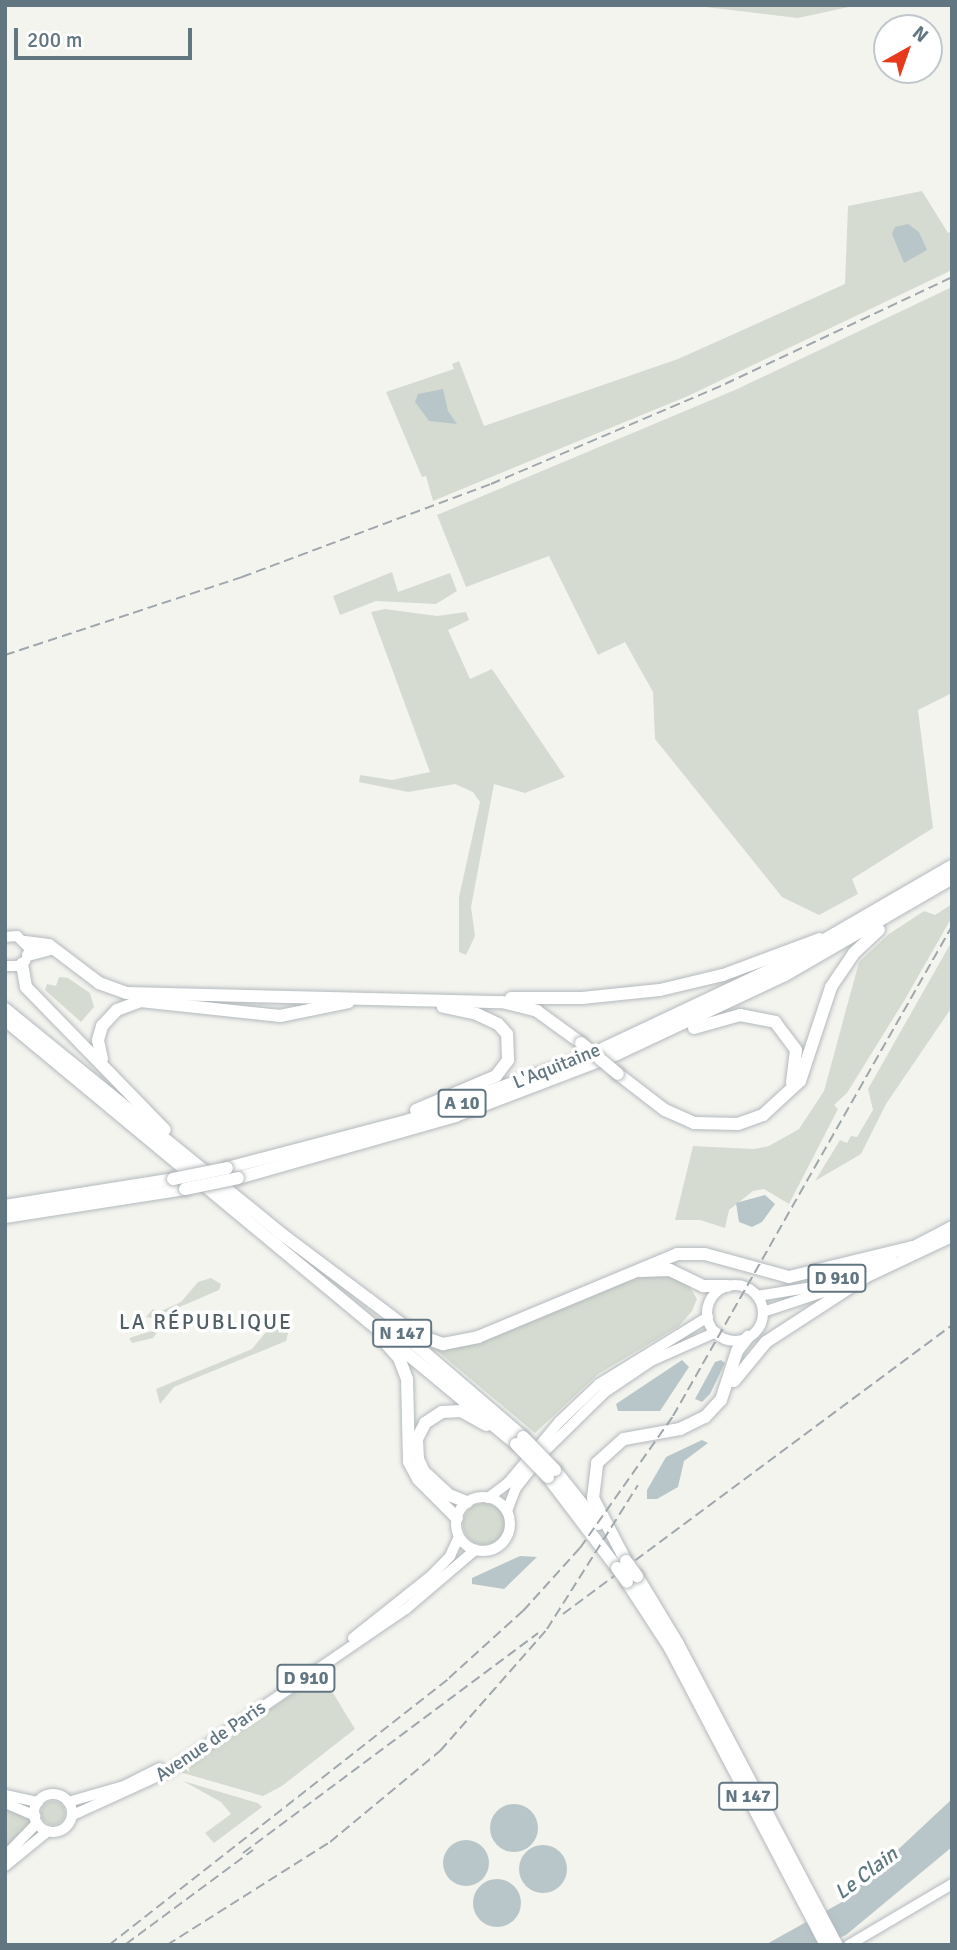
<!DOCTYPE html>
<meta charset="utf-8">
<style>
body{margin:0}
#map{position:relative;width:957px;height:1950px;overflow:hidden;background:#f4f4ef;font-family:Signika,sans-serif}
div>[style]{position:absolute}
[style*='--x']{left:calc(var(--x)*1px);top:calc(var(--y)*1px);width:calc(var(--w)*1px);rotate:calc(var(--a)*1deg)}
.green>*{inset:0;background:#d5dbd0}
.round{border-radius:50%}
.water>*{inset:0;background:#b8c6c9}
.roads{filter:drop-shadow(0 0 2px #b3b9bd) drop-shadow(0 0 2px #b3b9bd)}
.secondary>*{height:10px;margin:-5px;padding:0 5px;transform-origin:5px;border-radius:5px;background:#fff}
.primary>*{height:10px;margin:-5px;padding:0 5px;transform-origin:5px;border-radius:5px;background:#fff}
.primary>.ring{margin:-5px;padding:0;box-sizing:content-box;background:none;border:10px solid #fff;border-radius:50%}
.highway>*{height:12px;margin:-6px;padding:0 6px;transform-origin:6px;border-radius:6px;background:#fff}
.rail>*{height:2px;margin-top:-1px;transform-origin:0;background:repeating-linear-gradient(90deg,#9fa7ac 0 10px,transparent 0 15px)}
.bridges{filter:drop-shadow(0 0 2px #b2b6b9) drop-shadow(0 0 2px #b2b6b9)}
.highway-bridge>*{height:12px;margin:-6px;padding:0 6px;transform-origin:6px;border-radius:6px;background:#fff}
span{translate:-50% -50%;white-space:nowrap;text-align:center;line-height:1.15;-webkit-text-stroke:7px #fff;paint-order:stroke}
.shield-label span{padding:2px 5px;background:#fff;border:2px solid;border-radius:5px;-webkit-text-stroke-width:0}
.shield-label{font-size:18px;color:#627682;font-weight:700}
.street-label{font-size:19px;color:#627682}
.neighbourhood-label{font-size:21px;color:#505e66;letter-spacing:2px}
.water-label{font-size:21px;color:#5d797f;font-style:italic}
.frame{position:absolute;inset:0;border:7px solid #627682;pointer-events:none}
.north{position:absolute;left:873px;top:14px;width:70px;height:70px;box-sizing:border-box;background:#fff;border:2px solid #c0c8cd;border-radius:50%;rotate:40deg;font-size:19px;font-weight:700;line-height:28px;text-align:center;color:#627682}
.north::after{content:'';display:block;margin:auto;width:24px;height:32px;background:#e73a1c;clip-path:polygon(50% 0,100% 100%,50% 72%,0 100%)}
.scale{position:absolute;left:14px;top:28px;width:178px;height:32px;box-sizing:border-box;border:4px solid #627682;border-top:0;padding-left:9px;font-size:21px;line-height:24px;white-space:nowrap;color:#627682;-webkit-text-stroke:5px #fff;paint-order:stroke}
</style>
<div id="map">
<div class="green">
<i style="clip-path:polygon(689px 5px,858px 5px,798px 18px)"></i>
<i style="clip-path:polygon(922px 191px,948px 233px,952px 231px,952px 270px,688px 396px,433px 501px,426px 476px,422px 477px,386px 392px,454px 369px,452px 364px,459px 361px,484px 426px,678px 359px,845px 284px,848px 206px)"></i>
<i style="clip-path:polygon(952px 287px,952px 693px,918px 710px,933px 828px,852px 879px,858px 894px,819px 915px,782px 897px,655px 739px,653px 692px,625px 642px,598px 655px,549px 556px,466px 587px,437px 515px,735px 390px)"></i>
<i style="clip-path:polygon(392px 572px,398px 592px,450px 573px,457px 591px,436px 604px,376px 601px,340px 615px,333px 596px)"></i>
<i style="clip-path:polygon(385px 609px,437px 616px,466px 612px,469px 620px,448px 630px,470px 679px,492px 669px,565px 777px,525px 793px,494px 784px,471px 907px,475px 936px,466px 955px,459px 952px,459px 897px,480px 802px,473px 792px,455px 784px,408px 792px,359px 782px,360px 775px,392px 780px,430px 772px,371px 612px)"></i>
<i style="clip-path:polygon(952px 904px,952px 917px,904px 1001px,847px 1093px,834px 1105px,838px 1109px,789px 1204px,764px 1189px,753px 1191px,729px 1210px,725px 1228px,700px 1220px,675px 1220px,693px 1146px,754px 1149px,769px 1146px,799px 1129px,824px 1091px,859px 962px,889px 934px,924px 911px,935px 915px)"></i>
<i style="clip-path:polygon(952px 941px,952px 1007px,886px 1104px,861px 1154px,815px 1181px,840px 1140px,847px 1143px,851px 1136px,857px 1137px,873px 1110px,868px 1089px)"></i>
<i style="clip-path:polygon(59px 977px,68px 978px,90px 993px,94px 1007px,81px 1022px,45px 990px,47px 984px,56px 986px)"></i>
<i style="clip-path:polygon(654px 1275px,674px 1278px,689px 1286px,697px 1299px,692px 1311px,679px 1326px,598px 1374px,535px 1433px,435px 1349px,473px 1343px,631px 1279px)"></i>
<i style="clip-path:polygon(211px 1278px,221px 1284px,219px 1290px,175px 1309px,153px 1338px,132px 1343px,129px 1338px,152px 1331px,157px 1319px,146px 1317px,153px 1309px,159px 1312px,181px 1302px,198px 1282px)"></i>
<i style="clip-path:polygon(277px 1319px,290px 1326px,286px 1341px,174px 1387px,160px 1404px,156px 1389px,252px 1349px)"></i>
<i class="round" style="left:463px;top:1503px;width:42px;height:42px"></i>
<i style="clip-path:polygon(322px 1675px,355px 1729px,282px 1786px,263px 1796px,176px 1771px)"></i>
<i style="clip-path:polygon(183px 1781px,258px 1803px,262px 1807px,214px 1843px,205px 1833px,231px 1814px,221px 1802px)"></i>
<i class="round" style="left:41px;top:1801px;width:24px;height:24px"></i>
<i style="clip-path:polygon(5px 1807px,30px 1816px,32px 1825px,5px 1853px)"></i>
</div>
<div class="water">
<i style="clip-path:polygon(908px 224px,919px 232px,927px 250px,904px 263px,892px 234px,895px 227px)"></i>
<i style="clip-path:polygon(443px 389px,448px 411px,457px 424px,429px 421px,415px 402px,418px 394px)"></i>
<i style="clip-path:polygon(765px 1195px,775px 1204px,762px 1222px,752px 1227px,739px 1222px,736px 1203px)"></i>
<i style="clip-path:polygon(682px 1360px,689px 1367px,660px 1411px,618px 1411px,616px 1404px)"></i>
<i style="clip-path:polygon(721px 1360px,725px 1363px,710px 1394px,702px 1402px,695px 1399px,715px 1362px)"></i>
<i style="clip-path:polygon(702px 1440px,708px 1443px,684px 1461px,678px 1487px,657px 1499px,647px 1499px,647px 1490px,666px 1457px)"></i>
<i style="clip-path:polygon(520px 1556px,537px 1557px,504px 1589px,472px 1584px,472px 1578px)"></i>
<i style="clip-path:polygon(952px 1799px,952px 1847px,846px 1935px,823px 1945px,765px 1945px,842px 1902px)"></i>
<i class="round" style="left:490px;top:1804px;width:48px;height:48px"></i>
<i class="round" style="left:443px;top:1840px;width:46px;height:46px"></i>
<i class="round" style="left:519px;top:1845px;width:48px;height:48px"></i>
<i class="round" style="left:473px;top:1879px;width:48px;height:48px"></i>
</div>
<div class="roads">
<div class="secondary">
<i style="--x:5;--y:937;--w:12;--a:-5"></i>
<i style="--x:17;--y:936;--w:16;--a:45"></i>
<i style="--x:5;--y:966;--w:13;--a:0"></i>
<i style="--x:18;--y:966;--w:9;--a:-36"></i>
<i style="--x:5;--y:1856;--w:46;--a:-45.9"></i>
<i style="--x:5;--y:1866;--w:55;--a:-39.1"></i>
<i style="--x:849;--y:1945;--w:120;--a:-30.6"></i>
</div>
<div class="primary">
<i style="--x:906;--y:1250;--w:52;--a:-27.6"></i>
<i class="ring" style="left:707px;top:1285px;width:46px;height:46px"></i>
<i style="--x:757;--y:1296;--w:57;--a:-9.1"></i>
<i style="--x:813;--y:1287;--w:84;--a:-21"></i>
<i style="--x:763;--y:1312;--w:105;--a:-18.3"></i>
<i style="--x:863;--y:1279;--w:98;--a:-25.3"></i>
<i class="ring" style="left:456px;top:1497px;width:44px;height:44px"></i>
<i style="--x:488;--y:1498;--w:25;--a:-37"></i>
<i style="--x:508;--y:1483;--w:80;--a:-50.1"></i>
<i style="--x:559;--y:1422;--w:55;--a:-43.5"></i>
<i style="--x:599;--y:1384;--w:128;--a:-31.6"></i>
<i style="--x:507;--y:1511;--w:25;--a:-69"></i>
<i style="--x:516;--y:1488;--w:47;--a:-51.9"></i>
<i style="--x:545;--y:1451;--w:84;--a:-44.5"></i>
<i style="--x:605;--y:1392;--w:55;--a:-34"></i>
<i style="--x:651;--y:1361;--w:71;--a:-24"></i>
<i style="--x:353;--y:1638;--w:100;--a:-38.5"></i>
<i style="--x:431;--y:1576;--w:28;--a:-46"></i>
<i style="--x:450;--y:1556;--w:21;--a:-65"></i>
<i class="ring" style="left:34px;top:1794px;width:28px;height:28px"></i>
<i style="--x:5;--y:1795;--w:34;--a:12"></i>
<i style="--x:68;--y:1802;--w:58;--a:-15.9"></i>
<i style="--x:124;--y:1786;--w:40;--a:-26.6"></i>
<i style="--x:5;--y:1803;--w:33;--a:23"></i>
<i style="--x:73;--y:1815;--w:106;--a:-24.6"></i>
<i style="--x:169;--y:1771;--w:287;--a:-34.4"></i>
<i style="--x:406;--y:1609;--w:91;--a:-40.5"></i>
</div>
<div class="highway">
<i style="--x:25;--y:942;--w:24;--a:7"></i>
<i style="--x:49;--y:945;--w:63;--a:37.2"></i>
<i style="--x:99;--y:983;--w:29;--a:20"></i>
<i style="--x:126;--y:993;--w:376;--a:1.4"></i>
<i style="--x:502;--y:1002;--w:36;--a:14"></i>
<i style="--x:537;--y:1011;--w:54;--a:36"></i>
<i style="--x:28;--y:955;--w:23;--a:-15"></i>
<i style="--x:22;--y:964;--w:23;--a:80"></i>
<i style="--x:26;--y:987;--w:199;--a:45.8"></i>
<i style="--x:511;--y:998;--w:71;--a:0"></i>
<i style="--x:582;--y:998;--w:78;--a:-5.9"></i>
<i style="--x:660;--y:990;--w:65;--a:-13.4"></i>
<i style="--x:723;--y:975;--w:103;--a:-20.4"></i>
<i style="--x:5;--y:1009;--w:360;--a:39.1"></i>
<i style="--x:5;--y:1020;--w:664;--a:39.68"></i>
<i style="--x:694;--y:1028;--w:48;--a:-15.8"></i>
<i style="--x:740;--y:1015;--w:36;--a:11"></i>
<i style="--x:775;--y:1022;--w:35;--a:53"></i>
<i style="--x:796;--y:1050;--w:33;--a:97"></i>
<i style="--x:102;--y:1059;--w:19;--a:-102"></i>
<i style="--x:98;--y:1040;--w:15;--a:-74"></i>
<i style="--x:102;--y:1026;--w:22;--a:-47"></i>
<i style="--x:117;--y:1010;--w:25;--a:-21"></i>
<i style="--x:140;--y:1001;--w:141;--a:6.1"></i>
<i style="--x:280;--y:1016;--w:70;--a:-11.5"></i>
<i style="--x:618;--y:1074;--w:59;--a:37.5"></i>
<i style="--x:665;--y:1110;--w:32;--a:24"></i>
<i style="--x:694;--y:1123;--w:44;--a:1.3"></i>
<i style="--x:738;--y:1124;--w:27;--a:-20"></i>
<i style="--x:763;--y:1115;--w:50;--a:-42.6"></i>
<i style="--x:800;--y:1081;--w:99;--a:-71.7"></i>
<i style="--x:831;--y:987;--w:41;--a:-55.9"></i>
<i style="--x:854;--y:953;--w:34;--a:-43"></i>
<i style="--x:416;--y:1110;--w:87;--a:-23"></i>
<i style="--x:496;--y:1076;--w:20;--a:-53"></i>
<i style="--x:508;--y:1060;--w:26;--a:-92"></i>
<i style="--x:507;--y:1034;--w:13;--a:-132"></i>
<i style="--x:498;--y:1024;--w:23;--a:-155"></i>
<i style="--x:477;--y:1014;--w:35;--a:-168"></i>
<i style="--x:227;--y:1168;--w:189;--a:-14.7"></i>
<i style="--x:410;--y:1120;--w:184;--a:-19.7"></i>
<i style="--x:583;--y:1058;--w:219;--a:-25.2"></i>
<i style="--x:781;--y:965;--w:198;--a:-30.1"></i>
<i style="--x:238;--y:1178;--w:226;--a:-15.9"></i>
<i style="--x:455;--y:1116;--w:173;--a:-20.9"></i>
<i style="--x:617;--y:1054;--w:186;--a:-25.2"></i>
<i style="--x:785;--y:975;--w:193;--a:-30.1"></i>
<i style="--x:5;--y:1206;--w:170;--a:-9.1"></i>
<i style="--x:5;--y:1217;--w:182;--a:-8.8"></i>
<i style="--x:279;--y:1232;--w:170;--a:36.9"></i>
<i style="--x:415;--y:1334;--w:30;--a:20"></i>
<i style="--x:443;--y:1344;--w:36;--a:-11"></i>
<i style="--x:478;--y:1337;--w:216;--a:-22.6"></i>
<i style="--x:677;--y:1254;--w:28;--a:0"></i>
<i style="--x:705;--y:1254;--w:87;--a:15.3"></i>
<i style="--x:789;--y:1277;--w:128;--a:-13.6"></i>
<i style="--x:641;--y:1271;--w:29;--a:-2"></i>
<i style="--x:670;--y:1270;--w:37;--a:26"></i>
<i style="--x:703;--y:1286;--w:24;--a:0"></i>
<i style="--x:403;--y:1334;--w:158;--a:40.6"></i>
<i style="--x:381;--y:1338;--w:27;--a:48"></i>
<i style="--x:399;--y:1358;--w:22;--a:69"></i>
<i style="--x:407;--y:1379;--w:83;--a:88.6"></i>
<i style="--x:409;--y:1462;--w:19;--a:62"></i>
<i style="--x:418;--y:1479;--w:55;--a:45"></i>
<i style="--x:734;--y:1381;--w:50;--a:-50.6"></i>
<i style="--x:766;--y:1342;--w:116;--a:-33"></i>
<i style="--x:555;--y:1470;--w:69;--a:51.5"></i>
<i style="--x:548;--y:1477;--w:114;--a:52.8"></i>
<i style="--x:467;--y:1502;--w:19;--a:-159"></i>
<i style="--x:449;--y:1495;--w:34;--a:-137"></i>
<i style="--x:424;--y:1472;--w:14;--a:-115"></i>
<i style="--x:418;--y:1459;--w:20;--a:-93"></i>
<i style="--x:417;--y:1439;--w:18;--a:-63"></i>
<i style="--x:425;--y:1423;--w:20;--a:-33"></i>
<i style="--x:442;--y:1412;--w:19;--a:-3"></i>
<i style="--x:461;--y:1411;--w:29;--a:29"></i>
<i style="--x:625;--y:1559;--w:69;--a:-117.7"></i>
<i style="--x:593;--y:1498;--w:35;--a:-83"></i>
<i style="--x:597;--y:1463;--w:36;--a:-42"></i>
<i style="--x:624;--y:1439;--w:57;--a:-10.1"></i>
<i style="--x:680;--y:1429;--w:28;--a:-26"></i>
<i style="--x:705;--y:1417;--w:23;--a:-47"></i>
<i style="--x:721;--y:1400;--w:52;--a:-71.9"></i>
<i style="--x:737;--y:1351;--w:18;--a:-52"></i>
<i style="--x:637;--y:1576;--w:79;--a:58.9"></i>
<i style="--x:678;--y:1644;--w:340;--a:62.2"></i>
<i style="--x:627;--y:1582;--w:79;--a:56.9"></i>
<i style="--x:670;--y:1648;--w:335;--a:62.3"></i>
</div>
</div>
<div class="rail">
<i style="--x:5;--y:655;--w:250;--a:-18.2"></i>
<i style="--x:242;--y:577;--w:266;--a:-20.5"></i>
<i style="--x:491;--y:484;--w:254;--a:-23.1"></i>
<i style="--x:725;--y:384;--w:251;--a:-25.2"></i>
<i style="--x:563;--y:1614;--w:485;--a:-36.6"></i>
<i style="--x:243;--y:1853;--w:368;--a:-36.7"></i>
<i style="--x:126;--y:1944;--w:158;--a:-36.5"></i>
<i style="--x:109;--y:1945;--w:432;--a:-38.1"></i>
<i style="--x:449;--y:1678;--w:100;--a:-42.2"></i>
<i style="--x:523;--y:1611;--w:85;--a:-47.9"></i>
<i style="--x:580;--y:1548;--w:161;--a:-54.8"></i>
<i style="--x:673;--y:1416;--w:564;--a:-60.34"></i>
<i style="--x:167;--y:1945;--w:193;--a:-32.3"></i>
<i style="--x:330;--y:1842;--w:143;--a:-39.6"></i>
<i style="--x:440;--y:1751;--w:162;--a:-48.7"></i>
<i style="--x:547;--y:1629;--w:170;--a:-57.7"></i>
</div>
<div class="bridges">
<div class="highway-bridge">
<i style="--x:581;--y:1043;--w:48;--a:40"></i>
<i style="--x:173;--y:1179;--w:55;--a:-11.5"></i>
<i style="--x:185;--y:1189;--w:54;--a:-11.7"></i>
<i style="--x:523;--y:1437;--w:46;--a:45.9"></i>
<i style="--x:516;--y:1444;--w:46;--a:45.9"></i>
<i style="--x:626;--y:1561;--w:19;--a:54"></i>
<i style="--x:617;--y:1568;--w:17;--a:54"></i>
</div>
</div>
<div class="shield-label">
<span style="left:462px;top:1103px">A 10</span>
<span style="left:837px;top:1278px">D 910</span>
<span style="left:402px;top:1333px">N 147</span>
<span style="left:306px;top:1678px">D 910</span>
<span style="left:748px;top:1796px">N 147</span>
</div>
<div class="street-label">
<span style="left:557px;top:1067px;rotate:-22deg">L'Aquitaine</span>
<span style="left:211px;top:1742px;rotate:-34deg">Avenue de Paris</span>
</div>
<div class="neighbourhood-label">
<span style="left:206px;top:1322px">LA RÉPUBLIQUE</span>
</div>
<div class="water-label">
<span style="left:866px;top:1873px;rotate:-37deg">Le Clain</span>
</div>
<div class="frame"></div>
<div class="north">N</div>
<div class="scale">200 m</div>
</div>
